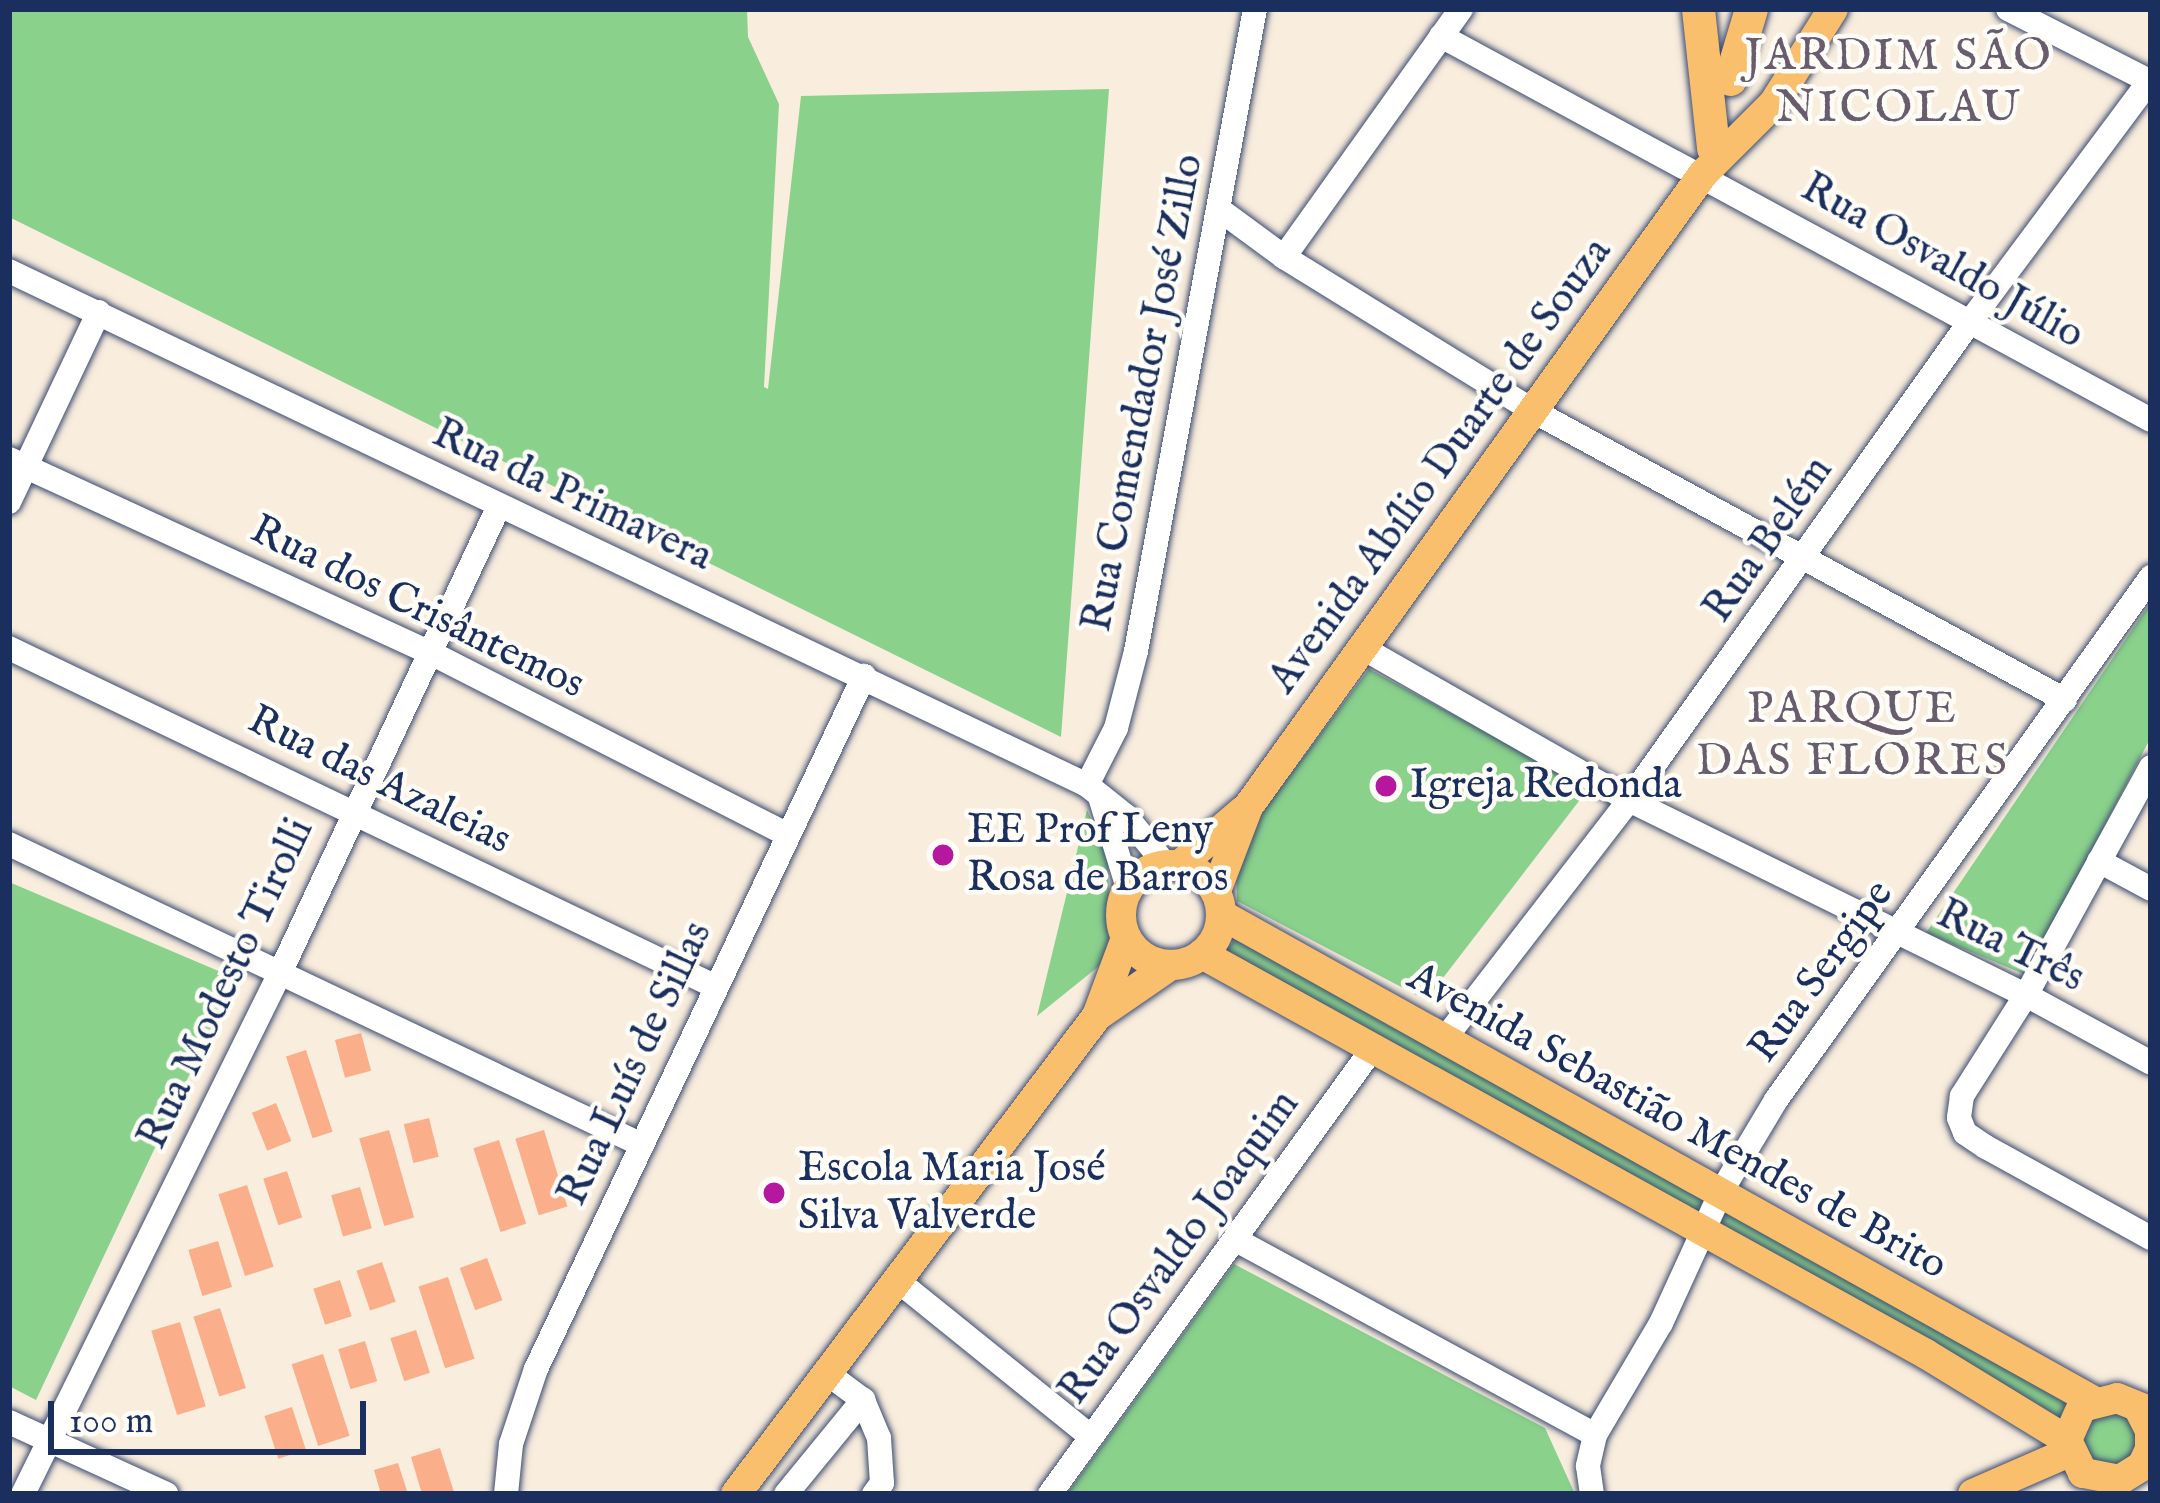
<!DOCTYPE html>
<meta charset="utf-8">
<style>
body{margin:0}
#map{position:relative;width:2160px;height:1503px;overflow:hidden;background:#f9eddd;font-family:"IM FELL English",serif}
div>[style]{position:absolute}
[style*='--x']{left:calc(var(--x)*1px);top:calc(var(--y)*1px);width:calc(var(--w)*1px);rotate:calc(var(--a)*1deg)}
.green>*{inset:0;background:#8ad18c}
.round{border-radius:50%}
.building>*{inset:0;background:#faaf8a;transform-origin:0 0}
.roads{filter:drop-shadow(0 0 3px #3c4c71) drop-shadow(0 0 3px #3c4c71)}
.minor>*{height:24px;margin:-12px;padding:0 12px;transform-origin:12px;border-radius:12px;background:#fff}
.major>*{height:30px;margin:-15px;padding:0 15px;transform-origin:15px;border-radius:15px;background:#f9bf6d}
.major>.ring{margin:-15px;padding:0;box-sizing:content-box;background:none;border:30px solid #f9bf6d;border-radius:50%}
.highway>*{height:33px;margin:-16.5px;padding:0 16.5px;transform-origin:16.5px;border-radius:16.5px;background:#f9bf6d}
.dots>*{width:33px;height:33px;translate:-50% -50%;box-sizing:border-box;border:6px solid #fdfcf7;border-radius:50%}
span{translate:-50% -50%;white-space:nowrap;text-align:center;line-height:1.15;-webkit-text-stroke:9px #fdfcf7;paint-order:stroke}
.street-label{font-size:42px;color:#1b2f5e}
.poi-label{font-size:42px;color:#1b2f5e}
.left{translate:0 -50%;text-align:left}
.neighbourhood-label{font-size:45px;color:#695c6d;letter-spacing:3px}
.frame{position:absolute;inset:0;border:12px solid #1b2f5e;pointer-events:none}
.scale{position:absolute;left:48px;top:1401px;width:318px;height:54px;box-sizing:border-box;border:6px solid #1b2f5e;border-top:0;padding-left:15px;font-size:36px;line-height:42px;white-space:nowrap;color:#1b2f5e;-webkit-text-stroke:9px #fdfcf7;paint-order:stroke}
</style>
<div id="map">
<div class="green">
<i style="clip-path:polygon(9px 9px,747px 9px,748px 37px,779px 104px,764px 387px,768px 389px,801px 96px,1109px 89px,1061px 737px,9px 217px)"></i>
<i style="clip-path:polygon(2151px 602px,2151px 737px,2026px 975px,1926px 933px)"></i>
<i style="clip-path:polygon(1369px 669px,1589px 788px,1426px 1000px,1237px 901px,1236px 865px,1260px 815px)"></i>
<i style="clip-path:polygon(1087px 810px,1108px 856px,1110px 940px,1104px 962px,1037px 1016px)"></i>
<i style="clip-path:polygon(9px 882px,235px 978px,36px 1400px,9px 1386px)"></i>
<i style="clip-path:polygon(1239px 936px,2071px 1397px,2059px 1418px,1218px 957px)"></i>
<i style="clip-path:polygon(1234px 1264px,1545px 1428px,1575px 1494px,1067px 1494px)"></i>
<i class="round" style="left:2084px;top:1413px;width:54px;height:54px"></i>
</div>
<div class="building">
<i style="left:361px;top:1033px;width:39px;height:27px;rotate:75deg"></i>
<i style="left:306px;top:1050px;width:86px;height:21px;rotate:72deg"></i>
<i style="left:276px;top:1103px;width:41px;height:26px;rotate:68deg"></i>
<i style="left:429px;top:1118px;width:40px;height:26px;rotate:76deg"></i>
<i style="left:389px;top:1130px;width:91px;height:31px;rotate:74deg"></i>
<i style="left:544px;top:1130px;width:80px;height:30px;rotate:73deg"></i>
<i style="left:499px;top:1140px;width:88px;height:27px;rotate:72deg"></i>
<i style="left:287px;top:1171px;width:49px;height:25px;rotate:72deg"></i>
<i style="left:247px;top:1185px;width:86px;height:30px;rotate:72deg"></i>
<i style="left:360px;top:1187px;width:43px;height:30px;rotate:74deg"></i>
<i style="left:218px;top:1241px;width:48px;height:31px;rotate:73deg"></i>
<i style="left:487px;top:1258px;width:45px;height:29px;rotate:70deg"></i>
<i style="left:382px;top:1262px;width:42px;height:27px;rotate:71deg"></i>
<i style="left:448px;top:1277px;width:86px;height:31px;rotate:72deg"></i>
<i style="left:340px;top:1280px;width:38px;height:28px;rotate:72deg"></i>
<i style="left:220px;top:1308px;width:84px;height:28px;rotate:72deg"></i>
<i style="left:180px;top:1322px;width:88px;height:30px;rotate:73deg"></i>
<i style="left:416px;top:1330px;width:45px;height:27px;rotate:72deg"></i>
<i style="left:365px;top:1341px;width:42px;height:28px;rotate:73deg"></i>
<i style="left:323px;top:1354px;width:86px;height:33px;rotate:72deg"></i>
<i style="left:292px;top:1407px;width:45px;height:29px;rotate:72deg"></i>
<i style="clip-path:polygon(440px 1448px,454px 1492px,422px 1494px,411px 1457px)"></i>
<i style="clip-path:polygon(398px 1463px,408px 1494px,381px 1494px,374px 1470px)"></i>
</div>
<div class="roads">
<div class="minor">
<i style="--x:2008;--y:9;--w:161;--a:27"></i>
<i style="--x:1441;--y:36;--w:807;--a:28.41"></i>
<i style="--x:1220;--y:210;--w:79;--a:36.3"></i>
<i style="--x:1284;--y:257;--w:295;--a:31.7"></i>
<i style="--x:1535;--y:412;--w:603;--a:28.52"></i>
<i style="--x:1284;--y:257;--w:305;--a:-54.5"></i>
<i style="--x:9;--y:271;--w:1194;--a:25.49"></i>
<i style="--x:1087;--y:785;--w:50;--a:38.5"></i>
<i style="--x:1126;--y:816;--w:63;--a:50.8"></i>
<i style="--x:9;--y:459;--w:462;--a:24.7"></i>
<i style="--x:429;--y:652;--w:403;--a:27"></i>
<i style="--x:9;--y:502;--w:210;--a:-64.7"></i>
<i style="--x:1361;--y:647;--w:309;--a:29.7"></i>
<i style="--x:1629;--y:800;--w:442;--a:26.2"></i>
<i style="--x:2026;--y:995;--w:142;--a:28.5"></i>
<i style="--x:9;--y:648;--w:782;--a:25.61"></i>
<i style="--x:2151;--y:767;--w:260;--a:118.7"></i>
<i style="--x:2026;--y:995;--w:120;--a:122.4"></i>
<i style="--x:1962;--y:1096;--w:22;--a:98"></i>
<i style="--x:1959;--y:1118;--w:16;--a:68"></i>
<i style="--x:1965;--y:1133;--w:25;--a:34"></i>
<i style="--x:1986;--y:1147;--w:188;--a:28.9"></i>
<i style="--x:1087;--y:785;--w:64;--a:-63"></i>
<i style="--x:1116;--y:728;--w:80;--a:-75.4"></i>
<i style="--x:1136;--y:651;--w:653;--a:-79.5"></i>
<i style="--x:1100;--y:797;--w:95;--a:72.9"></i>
<i style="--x:9;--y:844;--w:701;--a:25.43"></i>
<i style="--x:2099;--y:861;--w:59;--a:28.3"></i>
<i style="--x:1443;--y:1041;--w:304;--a:-52.3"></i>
<i style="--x:1629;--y:800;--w:586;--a:-54.52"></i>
<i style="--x:1969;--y:323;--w:304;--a:-53.3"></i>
<i style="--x:1238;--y:1241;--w:406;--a:28.5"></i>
<i style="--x:1595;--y:1435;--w:32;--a:103"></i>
<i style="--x:1588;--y:1466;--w:28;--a:82"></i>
<i style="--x:898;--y:1281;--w:247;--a:38.9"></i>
<i style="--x:828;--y:1374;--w:44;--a:36.6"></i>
<i style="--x:863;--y:1400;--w:41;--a:67.2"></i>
<i style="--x:879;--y:1438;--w:45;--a:86.2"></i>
<i style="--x:882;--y:1483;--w:14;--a:126"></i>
<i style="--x:9;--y:1422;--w:173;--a:24.6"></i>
<i style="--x:1595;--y:1435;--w:130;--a:-59.5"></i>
<i style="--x:1661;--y:1323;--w:144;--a:-65.4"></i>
<i style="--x:1721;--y:1192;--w:107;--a:-59.1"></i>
<i style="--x:1776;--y:1100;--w:644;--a:-54.36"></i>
<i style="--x:23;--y:1494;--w:581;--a:-63.74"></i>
<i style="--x:280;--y:973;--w:516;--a:-64.88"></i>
<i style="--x:506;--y:1494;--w:50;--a:-84.3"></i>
<i style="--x:511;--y:1444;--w:79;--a:-71.6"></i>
<i style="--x:536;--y:1369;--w:767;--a:-64.67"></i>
<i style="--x:786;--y:1494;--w:122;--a:-50.7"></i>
<i style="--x:1050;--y:1494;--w:551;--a:-54.09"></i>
</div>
<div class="major">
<i class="ring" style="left:1121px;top:865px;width:70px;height:70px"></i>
<i style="--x:1180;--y:865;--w:83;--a:-40.6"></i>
<i style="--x:1216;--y:891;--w:90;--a:-69.1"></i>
<i style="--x:1248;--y:807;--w:780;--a:-54.29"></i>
<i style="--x:1703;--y:174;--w:100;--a:-45"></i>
<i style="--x:1774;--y:103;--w:111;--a:-57.9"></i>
<i style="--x:1222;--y:915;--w:996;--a:29.14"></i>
<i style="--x:1202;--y:954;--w:827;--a:28.92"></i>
<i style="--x:1926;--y:1354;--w:165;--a:31.4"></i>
<i style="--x:1097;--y:1016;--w:83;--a:-69.6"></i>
<i style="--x:2139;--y:1409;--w:25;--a:63"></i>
<i style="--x:2150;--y:1431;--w:18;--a:90"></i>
<i style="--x:2150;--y:1449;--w:19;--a:115"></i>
<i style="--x:2142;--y:1466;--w:26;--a:148"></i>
<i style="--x:2120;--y:1480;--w:38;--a:-169"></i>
<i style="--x:2083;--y:1473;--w:37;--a:-116"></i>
<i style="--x:2067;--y:1440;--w:36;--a:-66"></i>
<i style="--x:2082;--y:1407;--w:36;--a:-14"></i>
<i style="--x:2117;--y:1398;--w:37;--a:22"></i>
<i style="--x:736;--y:1494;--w:599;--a:-52.94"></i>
<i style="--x:1097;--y:1016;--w:90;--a:-34.6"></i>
<i style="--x:1973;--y:1494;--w:105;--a:-23.6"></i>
</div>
<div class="highway">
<i style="--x:1698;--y:9;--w:140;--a:83.8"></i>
<i style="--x:1730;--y:79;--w:73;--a:-73.3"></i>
</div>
</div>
<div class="dots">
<i style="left:1386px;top:786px;background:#b5179e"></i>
<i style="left:943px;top:855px;background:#b5179e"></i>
<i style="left:774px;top:1193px;background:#b5179e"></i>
</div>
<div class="street-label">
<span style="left:1942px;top:262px;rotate:29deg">Rua Osvaldo Júlio</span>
<span style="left:1144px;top:393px;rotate:-79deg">Rua Comendador José Zillo</span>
<span style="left:1441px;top:466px;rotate:-54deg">Avenida Abílio Duarte de Souza</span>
<span style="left:572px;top:496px;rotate:25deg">Rua da Primavera</span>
<span style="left:1769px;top:540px;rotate:-55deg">Rua Belém</span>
<span style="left:417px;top:608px;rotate:26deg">Rua dos Crisântemos</span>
<span style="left:379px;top:781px;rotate:26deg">Rua das Azaleias</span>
<span style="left:2010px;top:947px;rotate:26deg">Rua Três</span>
<span style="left:1822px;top:972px;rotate:-54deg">Rua Sergipe</span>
<span style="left:227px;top:984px;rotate:-65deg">Rua Modesto Tirolli</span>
<span style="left:636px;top:1064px;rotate:-65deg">Rua Luís de Sillas</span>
<span style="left:1677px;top:1122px;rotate:29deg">Avenida Sebastião Mendes de Brito</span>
<span style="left:1180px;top:1248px;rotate:-54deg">Rua Osvaldo Joaquim</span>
</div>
<div class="poi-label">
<span class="left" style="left:1410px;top:786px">Igreja Redonda</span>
<span class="left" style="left:967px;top:855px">EE Prof Leny<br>Rosa de Barros</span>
<span class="left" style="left:798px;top:1193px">Escola Maria José<br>Silva Valverde</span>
</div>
<div class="neighbourhood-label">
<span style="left:1899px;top:83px">JARDIM SÃO<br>NICOLAU</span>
<span style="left:1853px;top:736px">PARQUE<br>DAS FLORES</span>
</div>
<div class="frame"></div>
<div class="scale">100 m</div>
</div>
